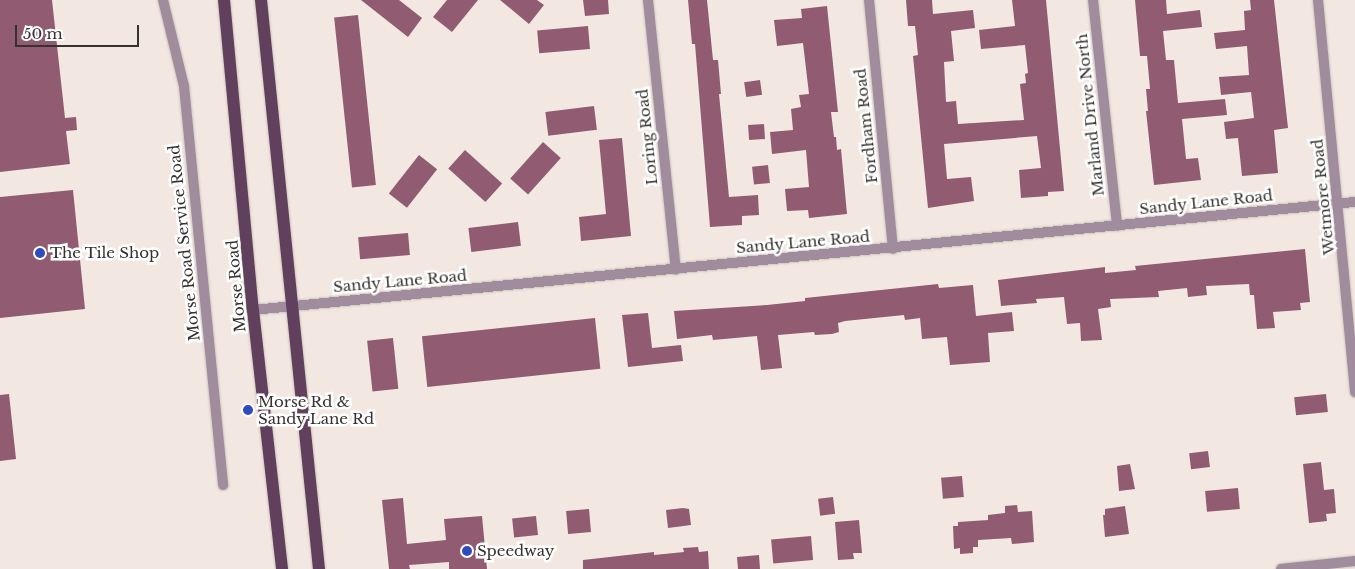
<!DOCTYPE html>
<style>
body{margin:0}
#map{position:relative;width:1355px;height:569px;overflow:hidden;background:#f2e8e1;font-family:"Libre Baskerville",serif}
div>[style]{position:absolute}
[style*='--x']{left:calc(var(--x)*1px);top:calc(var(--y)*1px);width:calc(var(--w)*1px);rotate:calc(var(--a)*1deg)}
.building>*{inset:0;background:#915b72;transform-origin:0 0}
.roads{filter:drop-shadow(0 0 1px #ccc4bd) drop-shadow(0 0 1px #ccc4bd)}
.street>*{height:10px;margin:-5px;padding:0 5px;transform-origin:5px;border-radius:5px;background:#a08c9d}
.primary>*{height:12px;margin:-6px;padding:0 6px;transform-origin:6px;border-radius:6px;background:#61405e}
.dots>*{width:14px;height:14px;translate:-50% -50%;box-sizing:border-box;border:2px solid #fff;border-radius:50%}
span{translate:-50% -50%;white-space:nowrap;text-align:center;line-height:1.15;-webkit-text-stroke:5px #fff;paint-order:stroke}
.street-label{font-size:15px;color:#35322f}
.poi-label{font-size:15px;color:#35322f}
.left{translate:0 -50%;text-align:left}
.scale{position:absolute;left:15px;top:25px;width:124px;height:22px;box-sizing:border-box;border:2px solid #35322f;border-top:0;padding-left:6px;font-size:15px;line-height:18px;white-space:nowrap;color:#35322f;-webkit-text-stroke:4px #fff;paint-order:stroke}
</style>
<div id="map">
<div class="building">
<i style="clip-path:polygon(0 0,52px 0,65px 118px,76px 117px,77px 130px,66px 131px,70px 164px,0 172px)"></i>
<i style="clip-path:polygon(361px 0,399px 0,422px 18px,408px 37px)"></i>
<i style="clip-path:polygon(447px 0,478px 0,452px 32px,433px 17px)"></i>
<i style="clip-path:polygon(500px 0,537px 0,544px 5px,529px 24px)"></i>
<i style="clip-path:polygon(583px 0,608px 0,609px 14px,585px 16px)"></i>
<i style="clip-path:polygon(688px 0,707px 0,713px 60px,718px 60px,721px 94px,719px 94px,729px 197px,758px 195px,759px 215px,742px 216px,742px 225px,710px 227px,695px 44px,692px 44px)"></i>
<i style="clip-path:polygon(906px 0,932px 0,933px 14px,973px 10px,975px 28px,951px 31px,954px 61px,944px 62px,946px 102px,956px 101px,958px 124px,1024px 120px,1020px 84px,1026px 83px,1025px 74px,1028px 73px,1025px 45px,981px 49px,979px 30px,1015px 26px,1012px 0,1046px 0,1064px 191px,1048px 192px,1048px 196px,1021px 198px,1019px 170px,1041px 168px,1037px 136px,944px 144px,947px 179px,971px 177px,974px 201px,928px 208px,913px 56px,918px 55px,915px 26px,908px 26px)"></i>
<i style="clip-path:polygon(1135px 0,1166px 0,1167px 14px,1200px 10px,1202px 27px,1163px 31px,1166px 60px,1174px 60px,1178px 103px,1225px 99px,1227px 115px,1182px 119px,1186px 159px,1198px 158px,1201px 180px,1154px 185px,1146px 111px,1148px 111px,1146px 89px,1150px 89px,1147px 56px,1140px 56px)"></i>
<i style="clip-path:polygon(1250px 0,1274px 0,1288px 128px,1274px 130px,1278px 173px,1242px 176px,1238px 138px,1226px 139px,1224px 122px,1254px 118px,1251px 92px,1221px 95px,1219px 77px,1249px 75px,1247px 46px,1216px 49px,1214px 33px,1245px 30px,1244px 11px,1251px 10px)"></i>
<i style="clip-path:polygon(827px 6px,838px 112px,831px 112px,834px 137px,836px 137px,837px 150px,841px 149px,847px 214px,809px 218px,808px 210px,787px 211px,785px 189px,809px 187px,806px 150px,772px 154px,770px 132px,793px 130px,791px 109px,801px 107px,799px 95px,809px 94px,803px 43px,777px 46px,774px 20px,802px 18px,801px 9px)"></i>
<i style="left:358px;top:15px;width:171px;height:24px;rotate:84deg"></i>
<i style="left:588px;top:26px;width:23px;height:51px;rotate:85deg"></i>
<i style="left:760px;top:80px;width:15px;height:16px;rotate:82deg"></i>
<i style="left:594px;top:106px;width:24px;height:49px;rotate:83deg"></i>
<i style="left:764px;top:124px;width:15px;height:16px;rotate:86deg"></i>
<i style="clip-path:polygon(622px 138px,631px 236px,581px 241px,579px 217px,606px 214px,599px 140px)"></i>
<i style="left:543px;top:142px;width:24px;height:49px;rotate:42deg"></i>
<i style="left:465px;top:150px;width:50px;height:25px;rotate:42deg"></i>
<i style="left:419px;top:155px;width:23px;height:49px;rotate:38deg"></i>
<i style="left:768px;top:165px;width:18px;height:16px;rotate:84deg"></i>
<i style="clip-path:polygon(73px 190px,85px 309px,0 318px,0 197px)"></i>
<i style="left:518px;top:222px;width:24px;height:50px;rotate:83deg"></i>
<i style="left:408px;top:233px;width:22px;height:50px;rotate:85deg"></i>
<i style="clip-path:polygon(1305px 249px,1310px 302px,1300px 303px,1301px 310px,1273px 312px,1275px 328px,1257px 329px,1254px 295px,1250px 295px,1249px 284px,1206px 286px,1207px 295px,1188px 297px,1187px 288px,1158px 291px,1159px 297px,1110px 299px,1111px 307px,1098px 309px,1102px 340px,1081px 341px,1080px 323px,1067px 324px,1064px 297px,1036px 299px,1037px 303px,1001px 306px,998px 280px,1105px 267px,1105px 273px,1136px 270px,1135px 266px)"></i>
<i style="clip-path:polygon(938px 284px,939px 288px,973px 285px,976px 316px,1012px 312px,1014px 331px,988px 333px,990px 362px,950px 365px,947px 337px,922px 339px,920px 318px,905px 320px,904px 315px,845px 321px,838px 323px,839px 332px,832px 334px,815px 335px,814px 332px,778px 335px,782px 368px,761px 370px,757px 336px,713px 340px,712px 335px,677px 339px,674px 311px,767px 305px,805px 301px,805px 298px)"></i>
<i style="clip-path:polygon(648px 313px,652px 348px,681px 345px,683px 361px,628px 367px,622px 315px)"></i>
<i style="left:595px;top:318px;width:51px;height:174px;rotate:84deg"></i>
<i style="left:393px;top:338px;width:51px;height:26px;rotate:84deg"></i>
<i style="clip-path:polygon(9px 394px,16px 459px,0 461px,0 395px)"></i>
<i style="left:1326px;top:394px;width:18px;height:32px;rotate:84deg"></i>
<i style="left:1208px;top:451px;width:16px;height:19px;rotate:83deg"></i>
<i style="clip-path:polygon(1321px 462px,1324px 490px,1334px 489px,1336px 513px,1326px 514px,1327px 521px,1309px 523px,1303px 464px)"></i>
<i style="clip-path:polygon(1130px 464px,1135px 489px,1119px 491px,1117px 466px)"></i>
<i style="left:962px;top:476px;width:21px;height:21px;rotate:85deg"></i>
<i style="left:1238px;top:488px;width:21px;height:33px;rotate:85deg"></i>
<i style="left:833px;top:497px;width:17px;height:15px;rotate:83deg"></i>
<i style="clip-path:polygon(403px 498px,407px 544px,446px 540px,444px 519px,482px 516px,487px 569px,449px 569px,449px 562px,409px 565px,410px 569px,389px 569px,382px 500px)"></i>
<i style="clip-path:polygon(1017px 505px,1018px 512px,1032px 511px,1034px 542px,1012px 544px,1011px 538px,978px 540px,978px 547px,973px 547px,973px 553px,960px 554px,960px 548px,954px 549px,953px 526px,958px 526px,958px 522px,988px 520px,988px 515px,1005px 513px,1005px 506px)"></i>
<i style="clip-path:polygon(1125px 506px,1129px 534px,1105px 537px,1103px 515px,1105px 515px,1105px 509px)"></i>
<i style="clip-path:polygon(683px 508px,689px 509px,691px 525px,668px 528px,666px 510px)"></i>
<i style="left:589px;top:509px;width:23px;height:23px;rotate:85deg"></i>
<i style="left:536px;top:516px;width:19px;height:24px;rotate:84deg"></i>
<i style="clip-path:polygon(859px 520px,862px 553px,853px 553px,854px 559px,838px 560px,835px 522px)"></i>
<i style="left:811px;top:536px;width:24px;height:40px;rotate:85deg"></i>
<i style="clip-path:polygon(698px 547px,699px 552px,708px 551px,709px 569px,583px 569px,583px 560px,654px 552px,654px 555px,684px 552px,683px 548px)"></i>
<i style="clip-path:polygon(759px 555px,760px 569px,738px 569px,737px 557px)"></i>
</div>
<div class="roads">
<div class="street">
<i style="--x:163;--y:0;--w:89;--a:76.3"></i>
<i style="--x:184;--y:86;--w:401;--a:84.4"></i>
<i style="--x:648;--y:0;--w:271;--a:84.1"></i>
<i style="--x:869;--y:0;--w:250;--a:84.5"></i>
<i style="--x:1093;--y:0;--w:227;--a:83.9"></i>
<i style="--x:1318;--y:0;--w:394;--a:84.6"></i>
<i style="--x:253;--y:310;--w:1107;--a:-5.6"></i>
<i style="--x:1281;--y:569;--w:74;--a:-6.2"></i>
</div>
<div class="primary">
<i style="--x:224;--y:0;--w:311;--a:84.7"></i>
<i style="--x:253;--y:310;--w:261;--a:83.6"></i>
<i style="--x:261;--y:0;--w:572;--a:84.18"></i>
</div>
</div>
<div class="dots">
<i style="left:40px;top:253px;background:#2f4cbd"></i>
<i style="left:248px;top:410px;background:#2f4cbd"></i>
<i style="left:467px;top:551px;background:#2f4cbd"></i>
</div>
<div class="street-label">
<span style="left:1090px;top:115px;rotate:-96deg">Marland Drive North</span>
<span style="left:866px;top:126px;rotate:-96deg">Fordham Road</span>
<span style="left:647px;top:137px;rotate:-96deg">Loring Road</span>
<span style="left:1323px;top:197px;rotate:-96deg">Wetmore Road</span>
<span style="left:1206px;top:202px;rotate:-6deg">Sandy Lane Road</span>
<span style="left:803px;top:242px;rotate:-5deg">Sandy Lane Road</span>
<span style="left:184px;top:243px;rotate:-96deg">Morse Road Service Road</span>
<span style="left:400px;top:281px;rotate:-5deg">Sandy Lane Road</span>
<span style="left:236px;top:286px;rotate:-95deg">Morse Road</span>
</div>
<div class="poi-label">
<span class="left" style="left:50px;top:253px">The Tile Shop</span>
<span class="left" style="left:258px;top:410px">Morse Rd &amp;<br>Sandy Lane Rd</span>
<span class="left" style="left:477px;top:551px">Speedway</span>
</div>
<div class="scale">50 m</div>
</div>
